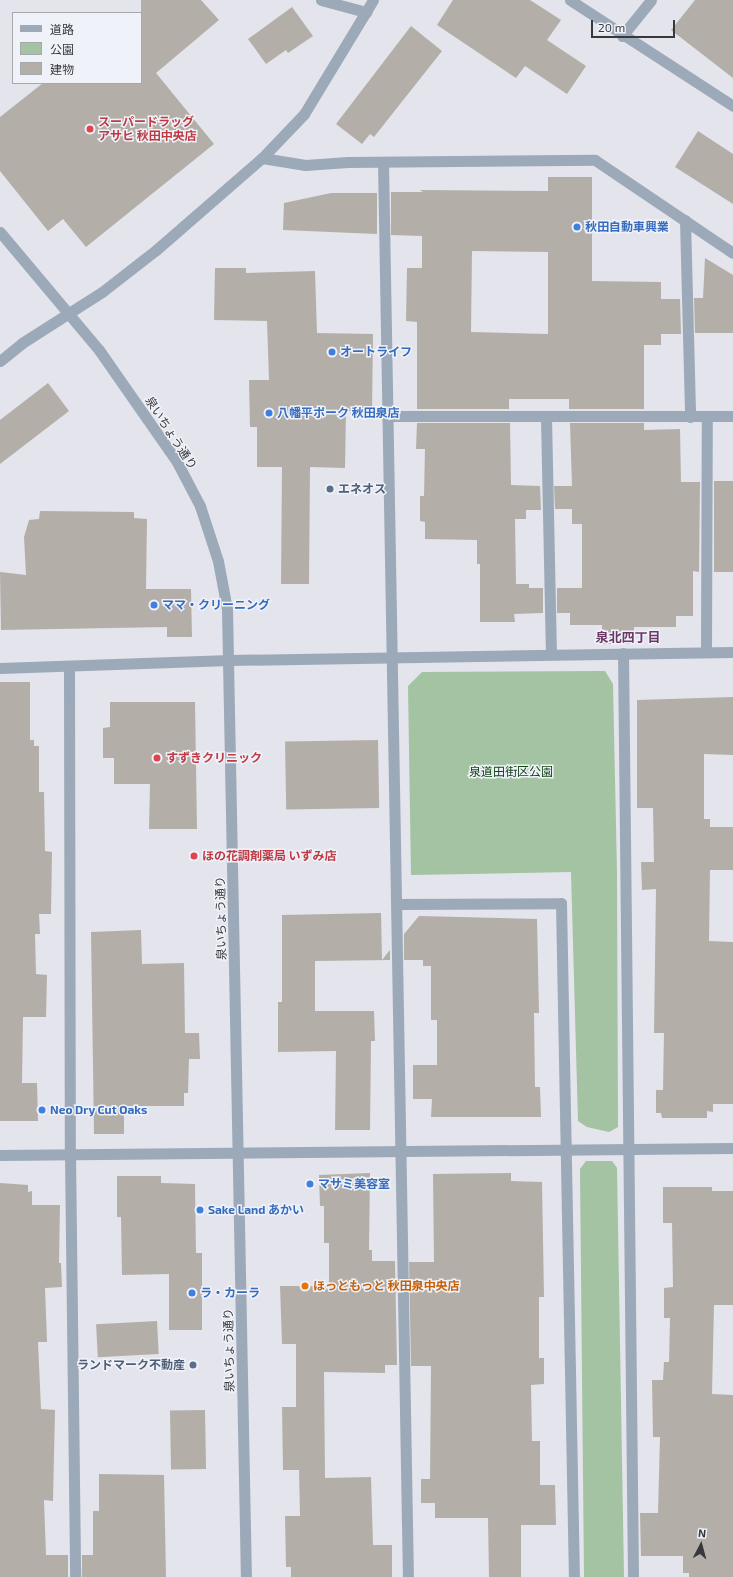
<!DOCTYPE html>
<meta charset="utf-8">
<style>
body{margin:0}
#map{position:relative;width:733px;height:1577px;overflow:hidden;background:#e3e4ec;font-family:"Exo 2","Noto Sans JP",sans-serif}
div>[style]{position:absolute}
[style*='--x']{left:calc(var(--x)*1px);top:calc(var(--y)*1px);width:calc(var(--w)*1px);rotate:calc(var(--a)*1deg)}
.green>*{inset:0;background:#a3c3a2}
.building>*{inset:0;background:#b3afa8;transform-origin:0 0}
.minor>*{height:11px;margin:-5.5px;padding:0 5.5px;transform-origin:5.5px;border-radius:5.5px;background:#9ca9b8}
.tertiary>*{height:11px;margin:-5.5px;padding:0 5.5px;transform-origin:5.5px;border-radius:5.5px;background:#9ca9b8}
.dots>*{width:11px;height:11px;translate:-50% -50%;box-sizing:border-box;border:2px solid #f0f2fa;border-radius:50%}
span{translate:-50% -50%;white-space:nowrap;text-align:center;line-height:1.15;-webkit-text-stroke:3px #f0f2fa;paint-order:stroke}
.health-label{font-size:12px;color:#be3a42;font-weight:700}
.left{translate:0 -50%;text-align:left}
.shop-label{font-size:12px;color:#366cbe;font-weight:700}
.street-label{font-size:12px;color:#37383b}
.service-label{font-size:12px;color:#4e5e75;font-weight:700}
.right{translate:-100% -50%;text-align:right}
.park-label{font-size:12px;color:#134316}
.food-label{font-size:12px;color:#c56008;font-weight:700}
.neighbourhood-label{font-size:13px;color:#6b3868;font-weight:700}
.legend{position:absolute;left:12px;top:12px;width:130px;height:72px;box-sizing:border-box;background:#f0f2fa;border:1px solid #a6a8ae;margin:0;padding:5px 7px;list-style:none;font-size:12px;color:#37383b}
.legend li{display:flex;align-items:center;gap:8px;height:20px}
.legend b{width:20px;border:1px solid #a6a8ae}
.north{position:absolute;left:681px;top:1525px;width:40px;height:40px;-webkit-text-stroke:3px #f0f2fa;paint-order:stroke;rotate:6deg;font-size:11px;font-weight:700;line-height:16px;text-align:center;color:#37383b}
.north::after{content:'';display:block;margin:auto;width:14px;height:18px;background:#37383b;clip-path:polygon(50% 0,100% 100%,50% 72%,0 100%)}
.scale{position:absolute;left:591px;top:20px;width:84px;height:18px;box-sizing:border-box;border:2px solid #37383b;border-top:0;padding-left:5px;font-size:12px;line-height:14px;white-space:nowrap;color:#37383b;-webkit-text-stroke:3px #f0f2fa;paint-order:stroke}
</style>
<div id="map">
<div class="green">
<i style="clip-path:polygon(605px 671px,613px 684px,617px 872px,618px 1127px,609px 1132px,587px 1127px,578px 1121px,571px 872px,411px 875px,408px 686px,422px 672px)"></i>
<i style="clip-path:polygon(586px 1161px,612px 1161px,617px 1168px,624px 1577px,584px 1577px,580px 1169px)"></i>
</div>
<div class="building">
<i style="clip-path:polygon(141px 0,201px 0,219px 20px,156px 73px,214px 144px,86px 247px,63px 219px,48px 231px,0 171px,0 117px,43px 83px,141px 83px)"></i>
<i style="clip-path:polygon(453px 0,530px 0,561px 20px,547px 40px,586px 66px,567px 94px,525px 66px,516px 78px,437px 25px)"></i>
<i style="clip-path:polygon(695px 0,733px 0,733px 78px,671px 30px)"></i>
<i style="clip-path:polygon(292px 7px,313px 36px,288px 53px,286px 50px,266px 64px,248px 39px)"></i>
<i style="clip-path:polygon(411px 26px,442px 51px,374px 137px,370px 134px,362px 144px,336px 124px)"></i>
<i style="clip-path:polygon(698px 131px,733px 154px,733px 204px,675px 167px)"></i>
<i style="clip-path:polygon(evenodd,548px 177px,592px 177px,592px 281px,661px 282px,661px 299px,680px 299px,681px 334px,661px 334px,661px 345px,644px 345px,644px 409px,569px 409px,569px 399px,509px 399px,509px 409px,417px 409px,417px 322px,406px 321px,407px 268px,422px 268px,422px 236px,391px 235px,391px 192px,423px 192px,420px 190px,548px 191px,548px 177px,472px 251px,548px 252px,548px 334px,471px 332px,472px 251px)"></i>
<i style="clip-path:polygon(331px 193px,377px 193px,377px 234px,283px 230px,284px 203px)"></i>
<i style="clip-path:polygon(705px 258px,733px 275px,733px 333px,695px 333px,694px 298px,703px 298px)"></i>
<i style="clip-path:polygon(215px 268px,246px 268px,246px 273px,315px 271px,317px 333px,373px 334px,372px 412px,346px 411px,345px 468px,310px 467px,309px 584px,281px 584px,282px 467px,257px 467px,257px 427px,250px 427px,249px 380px,269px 380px,267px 321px,214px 320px)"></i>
<i style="clip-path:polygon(48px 383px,69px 411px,0 464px,0 420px)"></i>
<i style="clip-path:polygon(417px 423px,510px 423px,511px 485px,540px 486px,541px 510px,526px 510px,526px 519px,515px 519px,516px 584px,529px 584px,529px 588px,543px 588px,543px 613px,514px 614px,515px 622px,480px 622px,480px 564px,477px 564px,477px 540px,425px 539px,425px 522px,420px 521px,420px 496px,424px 496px,425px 449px,416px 449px)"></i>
<i style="clip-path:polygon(570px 423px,644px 423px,644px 430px,680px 429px,681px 482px,700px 482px,699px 572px,693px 571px,693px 616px,676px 616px,676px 627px,634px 627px,634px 644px,602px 644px,602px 625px,570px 625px,570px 613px,557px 613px,557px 588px,582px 588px,582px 524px,572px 524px,572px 509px,555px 509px,554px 486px,572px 486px)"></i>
<i style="left:733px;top:481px;width:91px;height:19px;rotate:90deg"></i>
<i style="clip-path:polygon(40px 511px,134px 512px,134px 518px,147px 519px,146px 589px,191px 589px,192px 637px,167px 637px,167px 627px,1px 630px,0 572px,26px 575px,24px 537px,29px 520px,39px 519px)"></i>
<i style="clip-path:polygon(0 682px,30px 682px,30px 740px,34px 740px,34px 746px,39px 746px,39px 792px,44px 792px,45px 851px,52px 852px,51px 914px,39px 914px,40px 934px,35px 934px,36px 974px,47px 975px,46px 1017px,23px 1017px,22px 1083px,37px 1083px,38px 1121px,0 1121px)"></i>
<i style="clip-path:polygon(733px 697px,733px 755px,704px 754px,704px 819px,710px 819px,710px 827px,733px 827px,733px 870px,710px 870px,709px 941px,733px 942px,733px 1104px,713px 1104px,713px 1112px,707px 1111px,707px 1118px,662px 1118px,661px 1113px,656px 1113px,656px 1090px,663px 1090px,664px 1033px,654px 1033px,656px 889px,642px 890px,641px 862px,654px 862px,653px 808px,637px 808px,637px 700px)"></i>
<i style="clip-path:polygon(110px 702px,195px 702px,197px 829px,149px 829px,150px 784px,114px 784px,114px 758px,103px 758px,103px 728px,110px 727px)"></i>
<i style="left:378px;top:740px;width:68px;height:93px;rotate:89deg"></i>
<i style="clip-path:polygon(381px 913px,382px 960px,390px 950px,390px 960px,315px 961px,315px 1011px,374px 1011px,375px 1041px,371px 1041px,370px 1130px,335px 1130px,336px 1051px,278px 1052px,278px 1002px,282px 1002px,282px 915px)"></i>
<i style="clip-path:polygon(419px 916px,537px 919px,539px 1013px,534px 1013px,535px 1087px,540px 1087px,541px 1117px,431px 1117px,432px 1099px,413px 1099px,413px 1065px,437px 1065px,437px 1020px,431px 1020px,431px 966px,423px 966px,423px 960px,404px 960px,404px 934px)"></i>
<i style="clip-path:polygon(141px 930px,142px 964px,184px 963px,185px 1033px,199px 1033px,200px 1059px,189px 1059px,188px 1093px,184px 1093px,184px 1106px,124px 1106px,124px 1134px,94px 1134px,91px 932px)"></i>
<i style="clip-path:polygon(370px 1173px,369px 1250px,372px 1250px,372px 1261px,395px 1261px,397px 1365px,385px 1365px,385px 1373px,324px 1372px,325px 1478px,371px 1477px,373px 1545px,392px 1545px,392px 1577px,291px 1577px,291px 1567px,286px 1567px,285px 1516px,300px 1516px,299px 1470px,283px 1470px,282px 1407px,296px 1407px,296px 1344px,282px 1344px,280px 1286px,329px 1286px,329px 1243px,324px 1243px,324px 1206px,320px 1206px,319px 1175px)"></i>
<i style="clip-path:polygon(511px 1173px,511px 1181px,542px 1182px,544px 1297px,539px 1297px,539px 1358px,544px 1358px,544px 1384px,531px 1385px,532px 1441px,540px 1441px,540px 1485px,555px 1485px,556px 1525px,521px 1525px,521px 1577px,489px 1577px,488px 1518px,435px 1518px,435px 1503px,421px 1503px,421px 1479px,430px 1479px,431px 1366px,411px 1366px,409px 1262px,434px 1262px,433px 1174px)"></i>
<i style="clip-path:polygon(117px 1176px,161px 1176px,161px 1183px,195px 1184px,196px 1253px,202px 1253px,202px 1330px,169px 1330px,169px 1274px,122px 1275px,121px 1217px,117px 1217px)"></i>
<i style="clip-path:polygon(0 1183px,28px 1185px,28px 1192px,32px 1191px,32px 1205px,60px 1205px,59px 1263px,61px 1263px,62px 1287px,45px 1288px,47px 1342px,38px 1342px,41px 1409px,55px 1410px,53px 1501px,44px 1500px,46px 1555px,68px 1555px,68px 1577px,0 1577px)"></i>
<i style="clip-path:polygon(663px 1187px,712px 1187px,712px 1191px,733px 1191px,733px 1305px,714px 1305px,712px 1394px,733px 1395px,733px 1577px,689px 1577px,689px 1573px,683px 1573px,683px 1556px,641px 1556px,640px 1513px,658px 1513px,660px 1437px,653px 1437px,652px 1380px,663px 1380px,664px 1362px,669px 1362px,670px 1318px,664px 1318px,664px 1288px,673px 1287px,672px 1223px,663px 1223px)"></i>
<i style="left:157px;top:1321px;width:33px;height:61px;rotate:87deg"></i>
<i style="left:205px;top:1410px;width:59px;height:35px;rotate:89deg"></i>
<i style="clip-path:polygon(99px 1474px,164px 1475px,166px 1577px,82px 1577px,82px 1555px,93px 1555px,93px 1511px,99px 1511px)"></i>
</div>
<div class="minor">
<i style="--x:321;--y:0;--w:47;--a:14.9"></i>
<i style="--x:570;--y:0;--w:194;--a:33"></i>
<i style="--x:622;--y:36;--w:46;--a:-51.1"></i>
<i style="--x:262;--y:158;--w:61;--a:-46.3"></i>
<i style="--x:304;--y:114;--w:133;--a:-58.8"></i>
<i style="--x:383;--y:162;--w:1415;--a:88.99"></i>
<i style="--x:685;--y:220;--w:197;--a:88.5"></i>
<i style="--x:0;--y:361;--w:28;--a:-39"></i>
<i style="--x:22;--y:343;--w:95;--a:-32.5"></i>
<i style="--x:102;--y:292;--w:68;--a:-37.9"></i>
<i style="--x:156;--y:250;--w:140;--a:-41"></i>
<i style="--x:262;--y:158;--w:44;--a:9.2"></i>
<i style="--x:305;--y:165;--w:43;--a:-4"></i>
<i style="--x:348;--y:162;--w:247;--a:-0.5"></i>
<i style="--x:595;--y:160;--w:166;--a:34"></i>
<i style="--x:388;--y:416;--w:345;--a:0"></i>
<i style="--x:546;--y:417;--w:237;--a:88.8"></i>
<i style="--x:706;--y:652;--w:235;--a:-89.8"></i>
<i style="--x:623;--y:653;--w:924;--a:89.38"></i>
<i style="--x:69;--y:667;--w:487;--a:89.9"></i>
<i style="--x:70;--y:1154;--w:423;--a:89.3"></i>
<i style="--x:0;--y:668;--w:230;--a:-2"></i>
<i style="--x:230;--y:660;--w:503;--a:-0.91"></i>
<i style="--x:397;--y:904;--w:164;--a:-0.3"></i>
<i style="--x:561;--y:903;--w:674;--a:88.9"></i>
</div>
<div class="tertiary">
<i style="--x:0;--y:232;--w:154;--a:50"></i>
<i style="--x:99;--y:350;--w:136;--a:55.1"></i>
<i style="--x:177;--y:462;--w:50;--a:62.4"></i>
<i style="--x:200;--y:506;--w:58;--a:71.9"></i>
<i style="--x:218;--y:561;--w:49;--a:79.4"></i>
<i style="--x:227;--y:609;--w:968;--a:88.88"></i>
<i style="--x:0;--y:1155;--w:733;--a:-0.55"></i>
</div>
<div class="dots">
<i style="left:90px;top:129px;background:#e0444e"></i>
<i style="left:577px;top:227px;background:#3f7fe0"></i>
<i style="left:332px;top:352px;background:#3f7fe0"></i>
<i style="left:269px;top:413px;background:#3f7fe0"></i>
<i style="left:330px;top:489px;background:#5c6f8a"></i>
<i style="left:154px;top:605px;background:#3f7fe0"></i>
<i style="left:157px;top:758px;background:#e0444e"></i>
<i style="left:194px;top:856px;background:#e0444e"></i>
<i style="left:42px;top:1110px;background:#3f7fe0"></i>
<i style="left:310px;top:1184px;background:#3f7fe0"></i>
<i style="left:200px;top:1210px;background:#3f7fe0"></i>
<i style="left:305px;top:1286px;background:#e8710a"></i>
<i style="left:192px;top:1293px;background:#3f7fe0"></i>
<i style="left:193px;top:1365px;background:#5c6f8a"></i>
</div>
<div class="health-label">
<span class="left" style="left:98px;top:129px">スーパードラッグ<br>アサヒ 秋田中央店</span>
<span class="left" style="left:166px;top:758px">すずきクリニック</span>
<span class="left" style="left:202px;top:856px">ほの花調剤薬局 いずみ店</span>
</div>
<div class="shop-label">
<span class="left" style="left:585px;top:227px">秋田自動車興業</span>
<span class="left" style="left:340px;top:352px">オートライフ</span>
<span class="left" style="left:277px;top:413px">八幡平ポーク 秋田泉店</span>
<span class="left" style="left:162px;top:605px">ママ・クリーニング</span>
<span class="left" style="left:50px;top:1110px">Neo Dry Cut Oaks</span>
<span class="left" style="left:318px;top:1184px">マサミ美容室</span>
<span class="left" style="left:208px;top:1210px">Sake Land あかい</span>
<span class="left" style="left:200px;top:1293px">ラ・カーラ</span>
</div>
<div class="street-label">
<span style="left:171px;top:433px;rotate:57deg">泉いちょう通り</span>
<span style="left:221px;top:918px;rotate:-91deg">泉いちょう通り</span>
<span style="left:229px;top:1350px;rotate:-91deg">泉いちょう通り</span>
</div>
<div class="service-label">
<span class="left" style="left:338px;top:489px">エネオス</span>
<span class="right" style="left:185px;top:1365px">ランドマーク不動産</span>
</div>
<div class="park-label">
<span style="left:511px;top:772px">泉道田街区公園</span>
</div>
<div class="food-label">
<span class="left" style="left:313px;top:1286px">ほっともっと 秋田泉中央店</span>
</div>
<div class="neighbourhood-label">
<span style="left:628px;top:637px">泉北四丁目</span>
</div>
<ul class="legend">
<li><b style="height:5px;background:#9ca9b8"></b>道路</li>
<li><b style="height:11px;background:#a3c3a2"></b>公園</li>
<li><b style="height:11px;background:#b3afa8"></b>建物</li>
</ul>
<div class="north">N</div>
<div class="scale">20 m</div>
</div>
